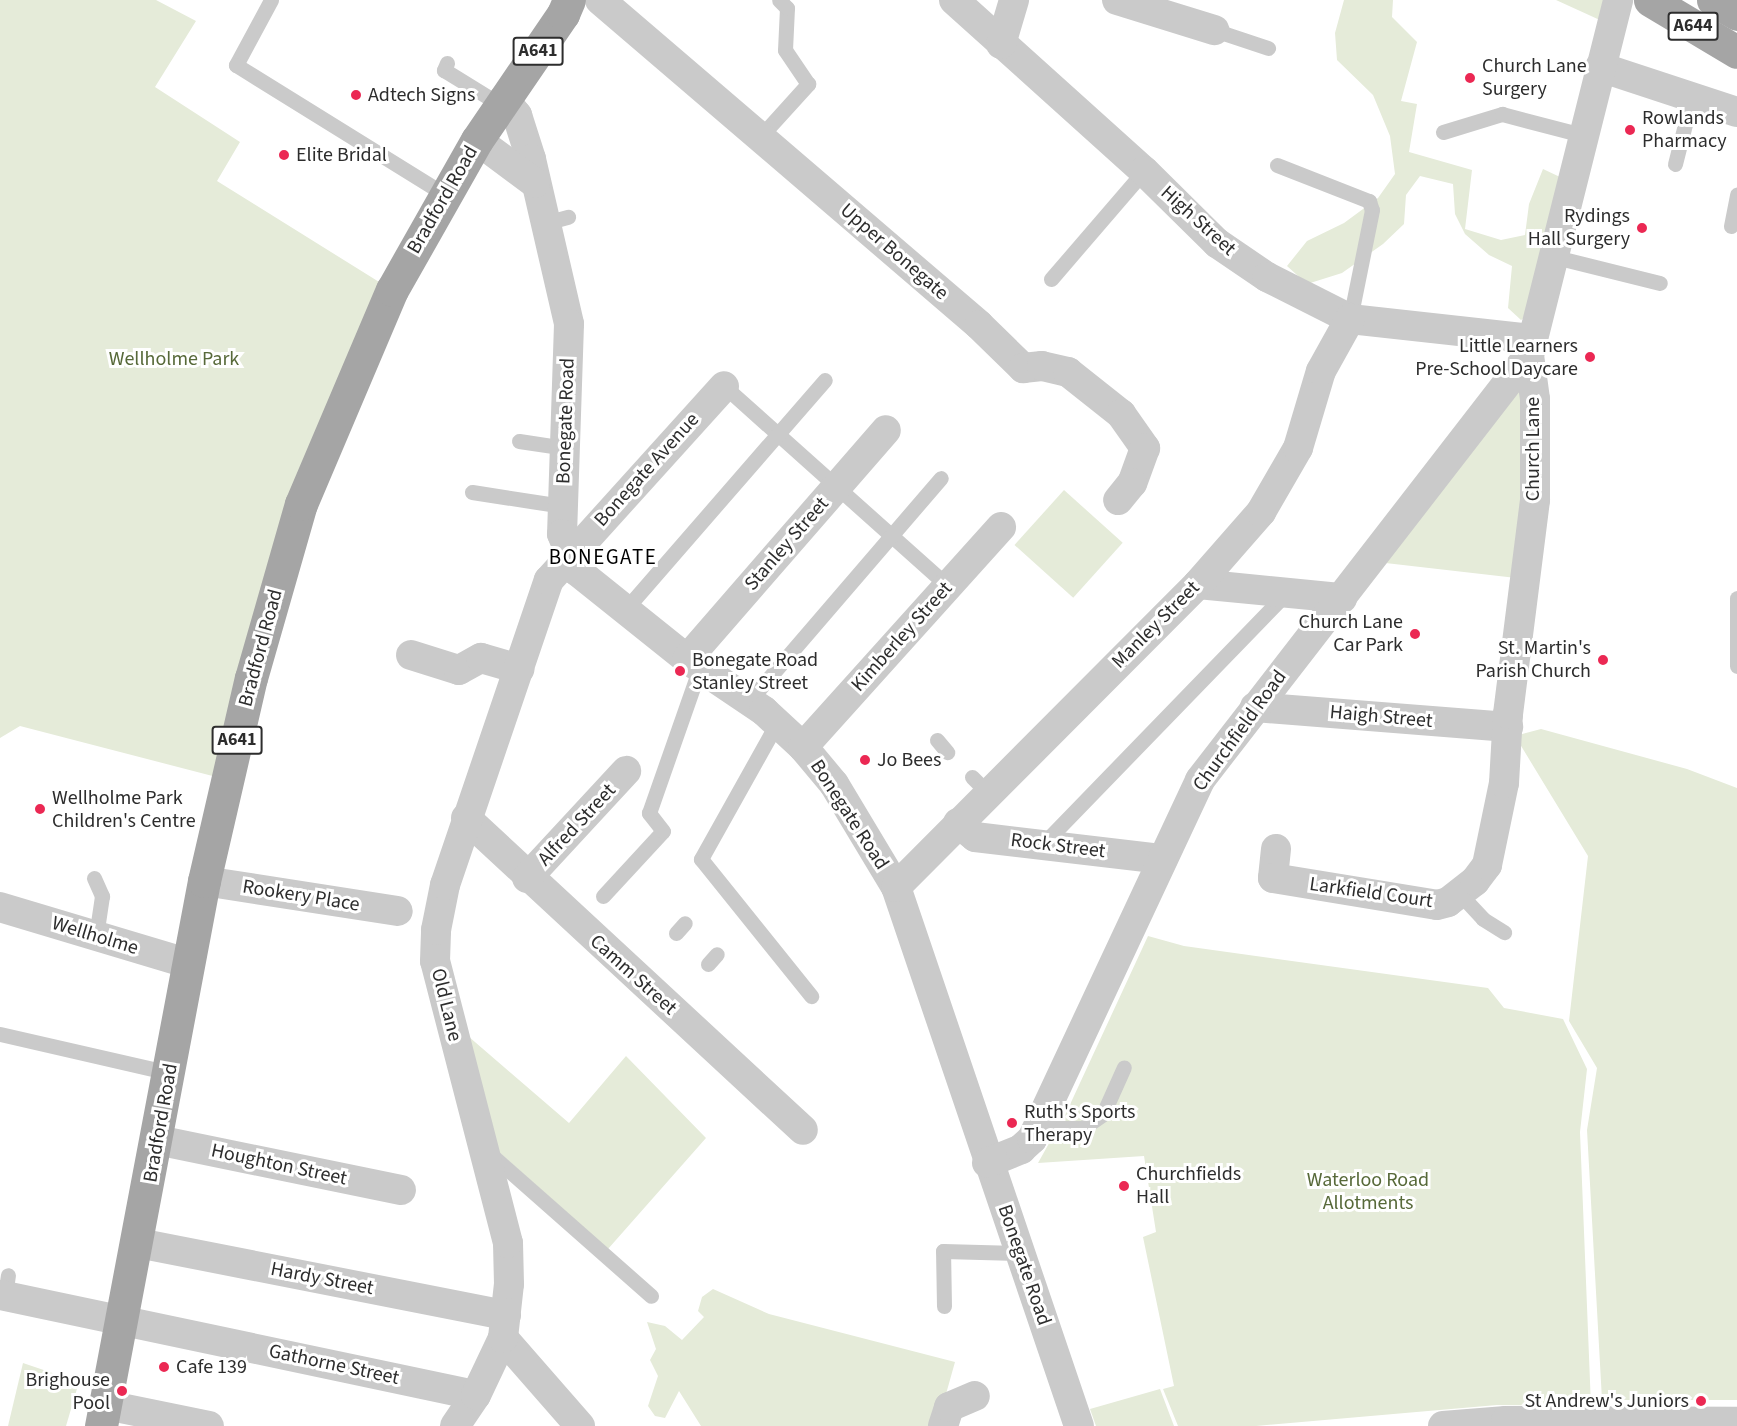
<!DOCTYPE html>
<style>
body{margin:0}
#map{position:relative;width:1737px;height:1426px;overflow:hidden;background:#fff;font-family:"Source Sans 3",sans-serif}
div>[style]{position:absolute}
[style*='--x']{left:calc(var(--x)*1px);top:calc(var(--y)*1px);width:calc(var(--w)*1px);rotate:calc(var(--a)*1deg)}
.green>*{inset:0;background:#e5ebd9;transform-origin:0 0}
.service>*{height:15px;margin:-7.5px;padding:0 7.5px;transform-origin:7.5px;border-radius:7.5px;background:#cacaca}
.minor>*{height:30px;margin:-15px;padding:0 15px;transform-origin:15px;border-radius:15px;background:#cacaca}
.primary>*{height:33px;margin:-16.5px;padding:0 16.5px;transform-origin:16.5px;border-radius:16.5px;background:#a5a5a5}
.dots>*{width:16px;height:16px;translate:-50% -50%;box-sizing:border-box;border:3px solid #fff;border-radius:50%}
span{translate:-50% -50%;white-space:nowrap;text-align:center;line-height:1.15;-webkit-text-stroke:6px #fff;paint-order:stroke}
.shield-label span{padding:2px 4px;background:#fff;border:2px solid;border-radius:4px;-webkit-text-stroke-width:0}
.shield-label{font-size:18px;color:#2d2d2d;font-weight:700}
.poi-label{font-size:20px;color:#2d2d2d}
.left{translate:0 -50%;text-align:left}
.right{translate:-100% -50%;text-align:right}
.street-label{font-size:20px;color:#2d2d2d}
.park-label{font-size:20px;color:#576939}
.neighbourhood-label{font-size:21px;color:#000;letter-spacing:1.5px}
</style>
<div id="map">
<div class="green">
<i style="clip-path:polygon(0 0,156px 0,196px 21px,155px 87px,240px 142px,217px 181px,392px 290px,371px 341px,228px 780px,20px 726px,0 738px)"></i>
<i style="clip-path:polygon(1344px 0,1393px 0,1392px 17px,1417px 42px,1401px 101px,1417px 104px,1409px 152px,1472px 170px,1465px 229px,1501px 240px,1525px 235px,1529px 204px,1543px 169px,1560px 177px,1528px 315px,1521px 320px,1508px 308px,1512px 266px,1489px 255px,1465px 234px,1455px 214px,1453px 184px,1420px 176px,1406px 195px,1404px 224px,1383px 244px,1342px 273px,1307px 284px,1287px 266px,1307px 241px,1344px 223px,1378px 198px,1395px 174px,1390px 136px,1373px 95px,1337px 60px,1335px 33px)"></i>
<i style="clip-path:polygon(1556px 0,1610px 0,1602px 21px)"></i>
<i style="clip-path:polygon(1529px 355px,1525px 579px,1368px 561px)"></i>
<i style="left:1064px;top:490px;width:79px;height:74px;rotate:42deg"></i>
<i style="clip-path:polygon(1541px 729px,1687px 769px,1737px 788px,1737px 1400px,1602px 1400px,1587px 1130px,1597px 1068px,1569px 1021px,1588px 856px,1515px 736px)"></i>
<i style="clip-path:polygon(1148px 936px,1184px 946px,1488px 988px,1504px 1008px,1563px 1019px,1587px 1069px,1580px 1132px,1591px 1406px,1497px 1405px,1256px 1426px,1178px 1426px,1163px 1389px,1174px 1386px,1143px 1237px,1156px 1232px,1144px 1156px,1038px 1163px,1067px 1111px)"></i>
<i style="clip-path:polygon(468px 1036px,569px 1123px,626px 1056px,706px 1138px,608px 1249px,492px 1146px)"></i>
<i style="clip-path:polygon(713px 1289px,769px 1314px,955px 1362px,937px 1426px,701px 1426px,679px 1391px,665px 1418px,655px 1416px,648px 1406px,658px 1376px,650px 1360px,656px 1349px,647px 1322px,665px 1326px,682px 1340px,704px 1317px,698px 1311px,702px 1297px)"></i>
<i style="clip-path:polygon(23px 1363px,79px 1382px,66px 1426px,8px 1426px)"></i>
<i style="clip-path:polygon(1160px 1389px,1174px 1426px,1096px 1426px,1090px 1409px)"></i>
</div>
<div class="service">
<i style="--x:271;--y:0;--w:74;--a:118.3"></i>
<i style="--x:236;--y:65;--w:245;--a:31.8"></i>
<i style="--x:1214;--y:30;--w:57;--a:18.4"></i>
<i style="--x:447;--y:63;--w:8;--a:113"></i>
<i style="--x:444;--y:70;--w:67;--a:31.6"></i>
<i style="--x:1443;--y:132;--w:62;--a:-17"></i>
<i style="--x:1502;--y:114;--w:83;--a:14.7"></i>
<i style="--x:760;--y:137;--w:72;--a:-47.8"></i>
<i style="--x:808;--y:84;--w:41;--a:-124.1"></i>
<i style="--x:785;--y:50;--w:42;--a:-87.3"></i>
<i style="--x:787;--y:8;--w:11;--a:-135"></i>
<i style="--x:1675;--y:164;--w:69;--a:-75.8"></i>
<i style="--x:1277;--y:165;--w:99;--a:21.4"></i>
<i style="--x:1369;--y:201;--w:9;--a:72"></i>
<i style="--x:1372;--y:210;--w:111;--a:101.4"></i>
<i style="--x:545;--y:223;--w:24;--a:-15"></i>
<i style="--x:1731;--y:226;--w:32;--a:-79"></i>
<i style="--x:1551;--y:256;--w:112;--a:13.9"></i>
<i style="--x:1051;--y:279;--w:143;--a:-49.3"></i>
<i style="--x:724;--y:386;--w:300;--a:41.8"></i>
<i style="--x:519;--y:441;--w:48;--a:8.5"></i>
<i style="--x:472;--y:492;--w:91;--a:8.8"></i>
<i style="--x:1737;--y:598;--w:68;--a:90"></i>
<i style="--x:624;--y:611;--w:306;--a:-49"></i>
<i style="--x:749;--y:701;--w:294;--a:-49.3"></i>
<i style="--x:777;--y:723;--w:156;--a:119.2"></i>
<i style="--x:701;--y:859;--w:176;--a:51.2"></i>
<i style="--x:937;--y:740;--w:16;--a:50"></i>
<i style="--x:972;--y:777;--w:23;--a:45"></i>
<i style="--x:1043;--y:844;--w:351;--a:-45.9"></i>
<i style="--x:94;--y:878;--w:20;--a:66"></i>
<i style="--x:102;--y:896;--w:40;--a:98.5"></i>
<i style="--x:1459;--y:893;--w:35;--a:47"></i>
<i style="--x:1483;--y:919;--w:25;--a:32"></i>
<i style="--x:603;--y:896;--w:88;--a:-47.3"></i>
<i style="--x:663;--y:831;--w:23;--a:-128"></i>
<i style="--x:649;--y:813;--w:155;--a:-70.7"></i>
<i style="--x:676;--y:933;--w:13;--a:-48"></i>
<i style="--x:708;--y:964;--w:13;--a:-48"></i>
<i style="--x:0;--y:1034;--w:174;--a:12.9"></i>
<i style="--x:1041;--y:1121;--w:22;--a:18"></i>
<i style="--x:1062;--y:1128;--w:21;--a:0"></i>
<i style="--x:1083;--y:1128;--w:24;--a:-35"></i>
<i style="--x:1103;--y:1114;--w:51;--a:-65.9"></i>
<i style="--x:489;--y:1153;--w:216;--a:41.4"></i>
<i style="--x:5;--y:1296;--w:21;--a:-82"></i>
<i style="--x:944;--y:1306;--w:55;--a:-91"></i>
<i style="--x:943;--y:1251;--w:78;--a:1.5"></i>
</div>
<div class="minor">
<i style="--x:600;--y:0;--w:499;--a:40.6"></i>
<i style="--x:979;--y:325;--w:62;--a:44.3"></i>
<i style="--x:1023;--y:368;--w:19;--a:-6"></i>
<i style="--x:1042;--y:366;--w:27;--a:13"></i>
<i style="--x:1068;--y:372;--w:68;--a:38.4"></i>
<i style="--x:1121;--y:414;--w:42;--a:54.8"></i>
<i style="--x:1145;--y:448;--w:37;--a:110"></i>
<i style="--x:1132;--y:483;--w:22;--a:129"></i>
<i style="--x:954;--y:0;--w:256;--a:42"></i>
<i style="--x:1144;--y:171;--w:103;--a:44.6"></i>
<i style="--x:1217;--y:243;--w:60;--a:34.2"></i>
<i style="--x:1267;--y:277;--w:93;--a:26.8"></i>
<i style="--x:1350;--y:319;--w:183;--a:6.3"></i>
<i style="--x:1117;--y:0;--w:102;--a:17.2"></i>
<i style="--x:1001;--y:44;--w:46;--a:-73.5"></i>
<i style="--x:1600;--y:67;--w:144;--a:18.2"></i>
<i style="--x:504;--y:99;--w:21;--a:51"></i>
<i style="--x:517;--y:115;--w:46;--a:72.3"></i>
<i style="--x:531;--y:159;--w:169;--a:77"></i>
<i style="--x:569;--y:324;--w:210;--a:91.9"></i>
<i style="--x:562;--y:534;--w:40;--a:68"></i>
<i style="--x:577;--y:571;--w:141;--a:38.7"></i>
<i style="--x:687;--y:659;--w:93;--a:34"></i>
<i style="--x:764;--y:711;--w:53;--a:42.7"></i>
<i style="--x:803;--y:747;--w:48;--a:50"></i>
<i style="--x:834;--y:784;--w:120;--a:59"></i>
<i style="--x:896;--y:887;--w:569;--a:71.25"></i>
<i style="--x:477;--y:140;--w:72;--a:36.6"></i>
<i style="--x:1198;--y:584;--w:145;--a:5.6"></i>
<i style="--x:411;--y:655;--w:50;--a:17.4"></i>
<i style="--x:459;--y:670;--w:25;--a:-29"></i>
<i style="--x:481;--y:658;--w:40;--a:16"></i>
<i style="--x:687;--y:659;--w:303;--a:-49"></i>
<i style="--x:1255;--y:707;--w:254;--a:4.5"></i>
<i style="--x:803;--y:747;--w:296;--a:-48"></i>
<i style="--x:466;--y:818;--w:459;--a:42.8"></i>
<i style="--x:958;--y:823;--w:22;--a:39"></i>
<i style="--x:975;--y:837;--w:189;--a:6.7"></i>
<i style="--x:1276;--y:849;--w:29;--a:96"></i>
<i style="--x:1273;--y:878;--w:166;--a:9.3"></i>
<i style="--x:1437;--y:905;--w:11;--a:-15"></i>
<i style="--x:1448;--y:902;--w:34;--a:-38"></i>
<i style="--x:1475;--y:881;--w:20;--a:-53"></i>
<i style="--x:1487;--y:865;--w:84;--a:-78.3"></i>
<i style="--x:1504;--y:783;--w:69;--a:-86.7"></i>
<i style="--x:1508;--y:714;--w:216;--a:-82.8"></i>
<i style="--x:1535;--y:500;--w:101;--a:-90"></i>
<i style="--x:1535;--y:399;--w:44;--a:-97.8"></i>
<i style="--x:1529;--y:355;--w:366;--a:-75.9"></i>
<i style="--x:527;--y:878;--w:146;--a:-47.2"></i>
<i style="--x:204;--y:881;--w:196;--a:8.8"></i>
<i style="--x:896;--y:887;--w:428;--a:-45.1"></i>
<i style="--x:1198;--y:584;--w:96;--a:-48.8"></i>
<i style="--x:1261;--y:512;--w:74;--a:-60"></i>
<i style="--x:1298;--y:448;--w:80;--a:-73.4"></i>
<i style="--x:1321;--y:371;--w:60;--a:-60.9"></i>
<i style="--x:0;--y:907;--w:198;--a:16.7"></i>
<i style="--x:157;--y:1140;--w:249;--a:11.6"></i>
<i style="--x:987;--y:1163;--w:37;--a:-22"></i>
<i style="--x:1021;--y:1149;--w:15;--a:-42"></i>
<i style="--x:1032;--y:1139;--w:396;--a:-64.9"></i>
<i style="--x:1200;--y:780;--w:537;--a:-52.26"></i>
<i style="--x:138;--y:1243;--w:375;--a:11.1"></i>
<i style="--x:0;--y:1295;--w:486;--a:11.9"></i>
<i style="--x:503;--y:1338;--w:117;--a:48.8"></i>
<i style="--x:106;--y:1405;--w:105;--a:11.5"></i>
<i style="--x:455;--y:1426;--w:37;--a:-56"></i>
<i style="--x:476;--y:1395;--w:63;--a:-64.7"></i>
<i style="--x:503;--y:1338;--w:54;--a:-83.7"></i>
<i style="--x:509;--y:1284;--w:41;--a:-91.4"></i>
<i style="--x:508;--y:1243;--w:291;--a:-104.5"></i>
<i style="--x:435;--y:961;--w:31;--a:-88"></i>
<i style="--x:436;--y:930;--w:46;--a:-78.7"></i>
<i style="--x:445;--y:885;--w:322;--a:-71.2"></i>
<i style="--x:549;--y:580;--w:261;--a:-47.9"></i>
<i style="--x:943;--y:1426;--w:20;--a:-72"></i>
<i style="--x:949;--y:1407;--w:28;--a:-23"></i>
<i style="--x:1443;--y:1426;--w:63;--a:-4.5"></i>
<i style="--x:1506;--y:1421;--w:231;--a:0.2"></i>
</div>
<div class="primary">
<i style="--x:1650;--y:0;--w:101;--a:30.9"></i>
<i style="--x:1713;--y:0;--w:28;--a:30"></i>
<i style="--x:101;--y:1426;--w:555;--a:-79.3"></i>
<i style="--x:204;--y:881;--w:208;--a:-77"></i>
<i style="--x:251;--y:678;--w:181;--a:-74"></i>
<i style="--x:301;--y:504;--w:233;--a:-67"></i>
<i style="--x:392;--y:290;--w:172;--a:-60.5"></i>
<i style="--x:477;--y:140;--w:153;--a:-55.7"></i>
<i style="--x:563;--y:14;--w:15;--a:-67"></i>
</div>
<div class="dots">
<i style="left:1470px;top:78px;background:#eb2853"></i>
<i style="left:356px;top:95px;background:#eb2853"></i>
<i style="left:1630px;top:130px;background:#eb2853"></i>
<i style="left:284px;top:155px;background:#eb2853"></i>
<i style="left:1642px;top:228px;background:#eb2853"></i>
<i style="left:1590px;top:357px;background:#eb2853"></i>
<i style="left:1415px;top:634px;background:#eb2853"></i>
<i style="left:1603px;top:660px;background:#eb2853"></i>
<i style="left:680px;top:671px;background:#eb2853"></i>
<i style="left:865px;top:760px;background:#eb2853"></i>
<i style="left:40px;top:809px;background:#eb2853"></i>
<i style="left:1012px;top:1123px;background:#eb2853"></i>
<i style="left:1124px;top:1186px;background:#eb2853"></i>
<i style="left:164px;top:1367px;background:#eb2853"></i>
<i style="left:122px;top:1391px;background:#eb2853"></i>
<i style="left:1701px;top:1401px;background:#eb2853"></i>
</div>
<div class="shield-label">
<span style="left:1693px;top:26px">A644</span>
<span style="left:538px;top:51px">A641</span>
<span style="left:237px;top:740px">A641</span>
</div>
<div class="poi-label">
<span class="left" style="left:1482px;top:78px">Church Lane<br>Surgery</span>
<span class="left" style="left:368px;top:95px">Adtech Signs</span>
<span class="left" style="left:1642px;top:130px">Rowlands<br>Pharmacy</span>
<span class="left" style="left:296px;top:155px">Elite Bridal</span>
<span class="right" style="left:1630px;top:228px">Rydings<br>Hall Surgery</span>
<span class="right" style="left:1578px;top:358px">Little Learners<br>Pre-School Daycare</span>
<span class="right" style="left:1403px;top:634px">Church Lane<br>Car Park</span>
<span class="right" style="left:1591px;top:660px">St. Martin's<br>Parish Church</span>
<span class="left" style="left:692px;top:672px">Bonegate Road<br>Stanley Street</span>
<span class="left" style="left:877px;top:760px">Jo Bees</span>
<span class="left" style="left:52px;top:810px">Wellholme Park<br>Children's Centre</span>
<span class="left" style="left:1024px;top:1124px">Ruth's Sports<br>Therapy</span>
<span class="left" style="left:1136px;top:1186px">Churchfields<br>Hall</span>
<span class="left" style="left:176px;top:1367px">Cafe 139</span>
<span class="right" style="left:110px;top:1392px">Brighouse<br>Pool</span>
<span class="right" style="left:1689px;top:1401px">St Andrew's Juniors</span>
</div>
<div class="street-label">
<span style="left:443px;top:200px;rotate:-60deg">Bradford Road</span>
<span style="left:1198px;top:221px;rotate:42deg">High Street</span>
<span style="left:894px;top:252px;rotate:41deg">Upper Bonegate</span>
<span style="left:566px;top:421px;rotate:-88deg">Bonegate Road</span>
<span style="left:1533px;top:449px;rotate:-90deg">Church Lane</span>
<span style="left:647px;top:470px;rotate:-48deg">Bonegate Avenue</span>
<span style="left:787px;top:544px;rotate:-49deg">Stanley Street</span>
<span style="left:1156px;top:625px;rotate:-45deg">Manley Street</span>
<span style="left:902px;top:637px;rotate:-48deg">Kimberley Street</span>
<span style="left:261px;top:648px;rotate:-75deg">Bradford Road</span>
<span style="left:1381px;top:717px;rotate:5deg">Haigh Street</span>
<span style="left:1240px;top:731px;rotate:-54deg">Churchfield Road</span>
<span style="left:849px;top:815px;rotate:57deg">Bonegate Road</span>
<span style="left:577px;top:825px;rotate:-47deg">Alfred Street</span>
<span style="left:1058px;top:846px;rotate:7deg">Rock Street</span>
<span style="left:1371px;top:893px;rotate:8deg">Larkfield Court</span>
<span style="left:301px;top:896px;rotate:9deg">Rookery Place</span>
<span style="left:95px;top:936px;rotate:17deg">Wellholme</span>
<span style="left:633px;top:975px;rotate:42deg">Camm Street</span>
<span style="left:446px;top:1005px;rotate:76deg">Old Lane</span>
<span style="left:161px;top:1123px;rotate:-80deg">Bradford Road</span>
<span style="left:279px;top:1165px;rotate:12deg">Houghton Street</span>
<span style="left:1024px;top:1265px;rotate:71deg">Bonegate Road</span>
<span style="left:322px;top:1279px;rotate:11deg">Hardy Street</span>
<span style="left:334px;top:1365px;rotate:12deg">Gathorne Street</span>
</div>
<div class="park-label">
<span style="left:174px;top:359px">Wellholme Park</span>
<span style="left:1368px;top:1192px">Waterloo Road<br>Allotments</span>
</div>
<div class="neighbourhood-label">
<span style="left:603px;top:557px">BONEGATE</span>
</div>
</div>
